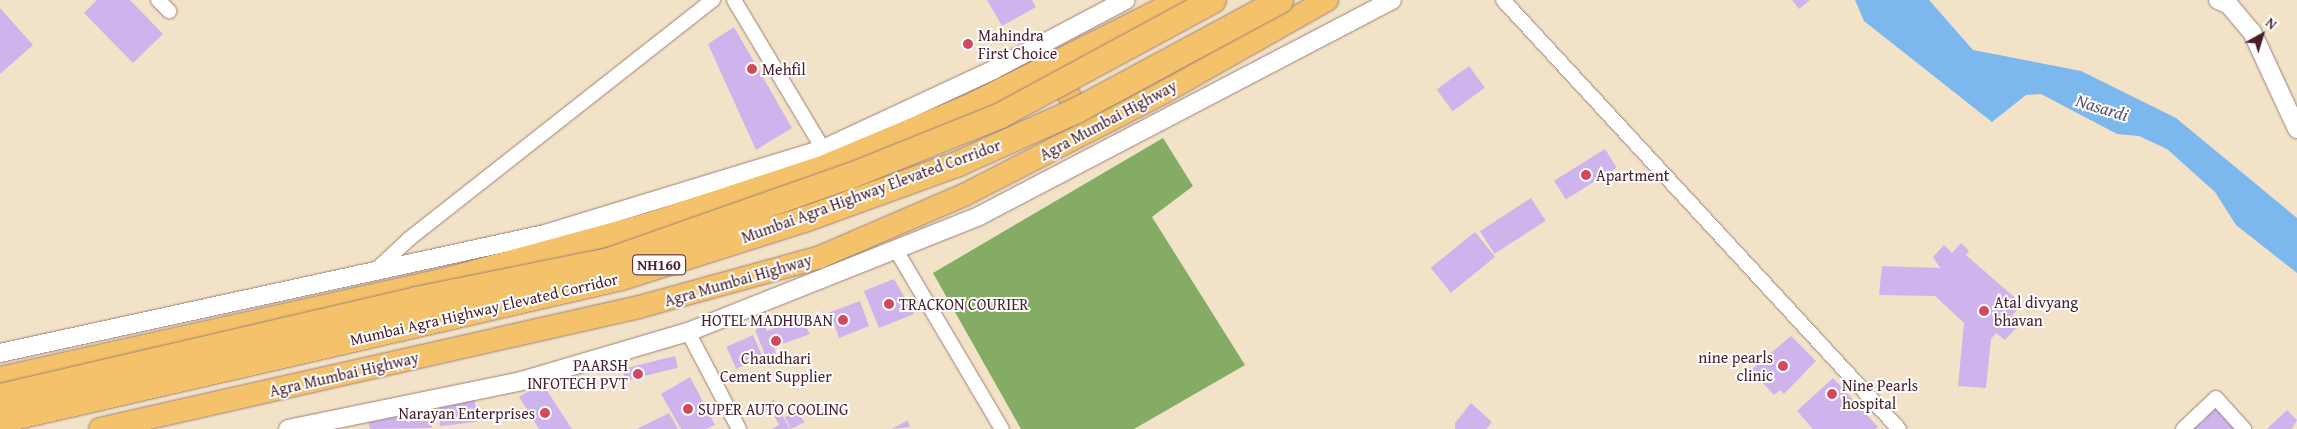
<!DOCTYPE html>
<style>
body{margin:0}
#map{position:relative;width:2297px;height:429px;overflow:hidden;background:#f2e2c7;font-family:"Gentium Book Plus",serif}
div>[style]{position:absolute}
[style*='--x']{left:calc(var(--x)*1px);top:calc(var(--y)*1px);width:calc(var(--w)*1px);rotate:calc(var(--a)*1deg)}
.forest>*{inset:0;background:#84ac64}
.water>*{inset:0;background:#7cb7ee}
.building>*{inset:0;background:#cfb3ec;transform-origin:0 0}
.roads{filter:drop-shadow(0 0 1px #9e8079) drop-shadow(0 0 1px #9e8079)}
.minor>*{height:14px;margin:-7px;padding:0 7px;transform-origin:7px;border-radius:7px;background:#fff}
.tertiary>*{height:18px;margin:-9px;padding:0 9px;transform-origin:9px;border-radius:9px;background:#fff}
.primary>*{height:22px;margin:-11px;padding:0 11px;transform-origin:11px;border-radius:11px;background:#f3c26a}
.bridges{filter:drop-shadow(0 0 1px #9e8079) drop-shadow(0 0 1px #9e8079)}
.motorway-bridge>*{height:25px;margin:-12.5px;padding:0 12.5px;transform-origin:12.5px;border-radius:12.5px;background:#f3c26a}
.dots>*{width:14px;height:14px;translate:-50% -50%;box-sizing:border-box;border:2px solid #fff;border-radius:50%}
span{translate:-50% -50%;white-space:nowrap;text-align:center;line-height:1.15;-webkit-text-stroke:4px #fff;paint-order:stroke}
.shield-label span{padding:1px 4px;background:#fff;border:1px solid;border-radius:4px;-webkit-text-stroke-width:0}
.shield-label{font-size:15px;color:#4a1f2b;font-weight:700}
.poi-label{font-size:16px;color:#4a1f2b}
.left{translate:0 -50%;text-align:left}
.right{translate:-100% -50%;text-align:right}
.street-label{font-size:16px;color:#4a1f2b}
.water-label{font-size:18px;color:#5c546f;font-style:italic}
.north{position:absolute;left:2237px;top:10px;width:50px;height:50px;-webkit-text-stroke:4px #fff;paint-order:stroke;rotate:39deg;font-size:14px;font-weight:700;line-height:20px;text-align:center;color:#4a1f2b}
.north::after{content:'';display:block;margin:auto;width:18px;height:22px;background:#4a1f2b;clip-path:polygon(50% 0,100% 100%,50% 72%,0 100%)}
</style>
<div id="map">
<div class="forest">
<i style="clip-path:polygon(1163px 138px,1193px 186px,1152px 217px,1245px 365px,1134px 429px,1021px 429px,933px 273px)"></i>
</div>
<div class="water">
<i style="clip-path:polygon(1855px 0,1929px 0,1973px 50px,2081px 71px,2176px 118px,2297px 218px,2297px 273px,2236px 225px,2215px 192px,2167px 149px,2139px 136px,2117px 134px,2041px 94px,2026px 95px,1992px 122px,1864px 21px)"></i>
</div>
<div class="building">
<i style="clip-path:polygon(97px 0,130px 0,163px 34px,133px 63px,84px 13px)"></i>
<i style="clip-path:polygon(987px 0,1032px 0,1036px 7px,1002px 26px)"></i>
<i style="clip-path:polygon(1792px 0,1810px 0,1799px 9px)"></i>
<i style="clip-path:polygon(0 8px,33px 45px,0 74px)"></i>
<i style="clip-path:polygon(734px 27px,792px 128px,756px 150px,708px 44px)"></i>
<i style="left:1469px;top:66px;width:27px;height:40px;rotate:54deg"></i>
<i style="left:1605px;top:149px;width:22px;height:60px;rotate:58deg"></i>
<i style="left:1531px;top:198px;width:27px;height:61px;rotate:57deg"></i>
<i style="left:1475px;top:232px;width:32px;height:57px;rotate:51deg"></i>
<i style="clip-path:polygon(1961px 243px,1969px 251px,1966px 255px,2022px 304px,2011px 317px,2019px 325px,2005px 340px,1996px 333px,1991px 339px,1986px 388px,1958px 386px,1964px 323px,1935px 296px,1879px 295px,1882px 266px,1940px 268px,1933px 257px,1944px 245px,1952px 253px)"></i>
<i style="clip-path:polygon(894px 279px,914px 314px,879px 328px,864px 291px)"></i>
<i style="clip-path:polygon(860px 301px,869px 326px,839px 338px,834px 323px,821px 328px,817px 317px)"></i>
<i style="clip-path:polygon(801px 318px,810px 334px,774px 347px,776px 353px,766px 357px,755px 330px,764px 325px,767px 331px)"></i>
<i style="left:753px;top:335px;width:24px;height:29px;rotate:66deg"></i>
<i style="clip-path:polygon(1791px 336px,1816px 361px,1784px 394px,1780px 390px,1774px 395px,1751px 370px)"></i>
<i style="left:675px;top:356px;width:12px;height:54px;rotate:76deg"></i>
<i style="clip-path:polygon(690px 377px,715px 425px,706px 429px,681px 429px,661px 394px)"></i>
<i style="clip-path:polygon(1833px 378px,1878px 427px,1875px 429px,1813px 429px,1797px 411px)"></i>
<i style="clip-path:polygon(542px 383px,572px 429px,539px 429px,519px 397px)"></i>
<i style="left:474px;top:396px;width:26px;height:37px;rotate:83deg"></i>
<i style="clip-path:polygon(774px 400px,790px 429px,772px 429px,779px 425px,771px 409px,765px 412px,762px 406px)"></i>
<i style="clip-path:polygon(1471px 403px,1492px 422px,1486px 429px,1455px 429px,1455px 423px)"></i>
<i style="clip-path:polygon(427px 407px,432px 428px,370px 429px,368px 421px)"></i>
<i style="clip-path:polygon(2214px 407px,2234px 429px,2191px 429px,2204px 421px)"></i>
<i style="clip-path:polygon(2287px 410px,2297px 420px,2292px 429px,2267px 429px)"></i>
<i style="clip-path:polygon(795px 412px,805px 422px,791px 429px,785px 417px)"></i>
<i style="clip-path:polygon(669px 413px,678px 429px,637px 429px)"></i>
<i style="clip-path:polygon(908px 420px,910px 427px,892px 429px)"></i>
</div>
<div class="roads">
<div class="minor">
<i style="--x:158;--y:0;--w:16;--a:45"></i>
<i style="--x:734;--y:0;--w:174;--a:59.1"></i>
<i style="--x:1503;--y:0;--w:584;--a:47.29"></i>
<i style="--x:896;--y:250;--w:208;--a:59.4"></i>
<i style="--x:379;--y:267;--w:41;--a:-43"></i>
<i style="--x:409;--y:239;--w:387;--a:-38.2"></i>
<i style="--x:688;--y:332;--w:110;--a:62.3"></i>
<i style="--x:2183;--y:429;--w:45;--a:-43.2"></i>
<i style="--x:2216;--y:398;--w:42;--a:47.9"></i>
</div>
<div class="tertiary">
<i style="--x:2218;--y:0;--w:12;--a:24"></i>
<i style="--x:2229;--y:5;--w:35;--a:50"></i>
<i style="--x:2252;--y:32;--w:107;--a:65.1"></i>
<i style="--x:0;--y:353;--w:558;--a:-12.32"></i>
<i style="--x:545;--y:234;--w:291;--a:-17"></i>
<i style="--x:823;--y:149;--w:187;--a:-24.9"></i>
<i style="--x:993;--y:70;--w:150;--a:-27.8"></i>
<i style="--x:288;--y:429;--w:238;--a:-11.6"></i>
<i style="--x:521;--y:381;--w:174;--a:-16.4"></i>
<i style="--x:688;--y:332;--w:313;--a:-21.7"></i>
<i style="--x:979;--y:216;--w:466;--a:-27.6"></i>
</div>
<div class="primary">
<i style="--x:1054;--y:66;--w:68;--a:62.7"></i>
<i style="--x:0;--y:378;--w:465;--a:-12.5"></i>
<i style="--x:454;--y:277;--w:199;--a:-15.2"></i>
<i style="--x:646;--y:225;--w:188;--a:-18.2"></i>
<i style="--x:825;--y:166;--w:155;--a:-22.8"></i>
<i style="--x:968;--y:106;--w:237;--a:-26.6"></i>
<i style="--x:100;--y:429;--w:553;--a:-12.75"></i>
<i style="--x:639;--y:307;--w:188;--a:-15.4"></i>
<i style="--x:820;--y:257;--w:157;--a:-23.3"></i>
<i style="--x:964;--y:195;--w:227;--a:-27.2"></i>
<i style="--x:1166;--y:91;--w:185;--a:-29.5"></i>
</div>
</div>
<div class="bridges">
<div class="motorway-bridge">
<i style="--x:0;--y:396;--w:427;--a:-13.1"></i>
<i style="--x:416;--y:299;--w:197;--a:-11.4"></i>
<i style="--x:609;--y:260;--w:256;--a:-19.4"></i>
<i style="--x:851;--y:175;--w:161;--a:-21.9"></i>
<i style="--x:1000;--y:115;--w:242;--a:-28.4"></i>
<i style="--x:0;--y:420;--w:637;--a:-12.97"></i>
<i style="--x:621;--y:277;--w:192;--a:-17.6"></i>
<i style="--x:804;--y:219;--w:162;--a:-19.9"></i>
<i style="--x:956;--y:164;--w:132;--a:-24.2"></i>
<i style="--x:1076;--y:110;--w:232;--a:-28.3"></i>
</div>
</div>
<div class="dots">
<i style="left:968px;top:44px;background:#d1495b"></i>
<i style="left:752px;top:69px;background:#d1495b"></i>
<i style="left:1586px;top:175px;background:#d1495b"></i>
<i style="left:889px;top:304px;background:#d1495b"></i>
<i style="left:1984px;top:311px;background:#d1495b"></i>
<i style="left:843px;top:320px;background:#d1495b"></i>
<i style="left:776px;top:341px;background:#d1495b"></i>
<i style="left:1783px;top:366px;background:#d1495b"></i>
<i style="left:638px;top:374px;background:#d1495b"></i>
<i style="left:1832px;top:394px;background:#d1495b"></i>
<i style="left:688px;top:409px;background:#d1495b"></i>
<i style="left:545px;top:413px;background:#d1495b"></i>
</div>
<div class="shield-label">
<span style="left:659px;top:265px">NH160</span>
</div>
<div class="poi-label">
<span class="left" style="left:978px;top:44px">Mahindra<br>First Choice</span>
<span class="left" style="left:762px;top:69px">Mehfil</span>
<span class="left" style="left:1596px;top:175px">Apartment</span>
<span class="left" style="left:1994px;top:311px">Atal divyang<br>bhavan</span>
<span class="left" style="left:899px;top:304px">TRACKON COURIER</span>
<span class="right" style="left:833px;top:320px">HOTEL MADHUBAN</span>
<span class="right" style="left:1773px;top:366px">nine pearls<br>clinic</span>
<span style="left:776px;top:367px">Chaudhari<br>Cement Supplier</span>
<span class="right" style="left:628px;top:374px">PAARSH<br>INFOTECH PVT</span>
<span class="left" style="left:1842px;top:394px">Nine Pearls<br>hospital</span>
<span class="left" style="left:698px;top:409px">SUPER AUTO COOLING</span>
<span class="right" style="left:535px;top:413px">Narayan Enterprises</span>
</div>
<div class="street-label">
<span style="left:1108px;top:120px;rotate:-28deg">Agra Mumbai Highway</span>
<span style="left:871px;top:191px;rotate:-20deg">Mumbai Agra Highway Elevated Corridor</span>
<span style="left:738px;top:280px;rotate:-16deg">Agra Mumbai Highway</span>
<span style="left:484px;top:309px;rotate:-13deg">Mumbai Agra Highway Elevated Corridor</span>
<span style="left:344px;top:374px;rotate:-13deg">Agra Mumbai Highway</span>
</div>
<div class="water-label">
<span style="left:2102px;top:108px;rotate:17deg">Nasardi</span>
</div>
<div class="north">N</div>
</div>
